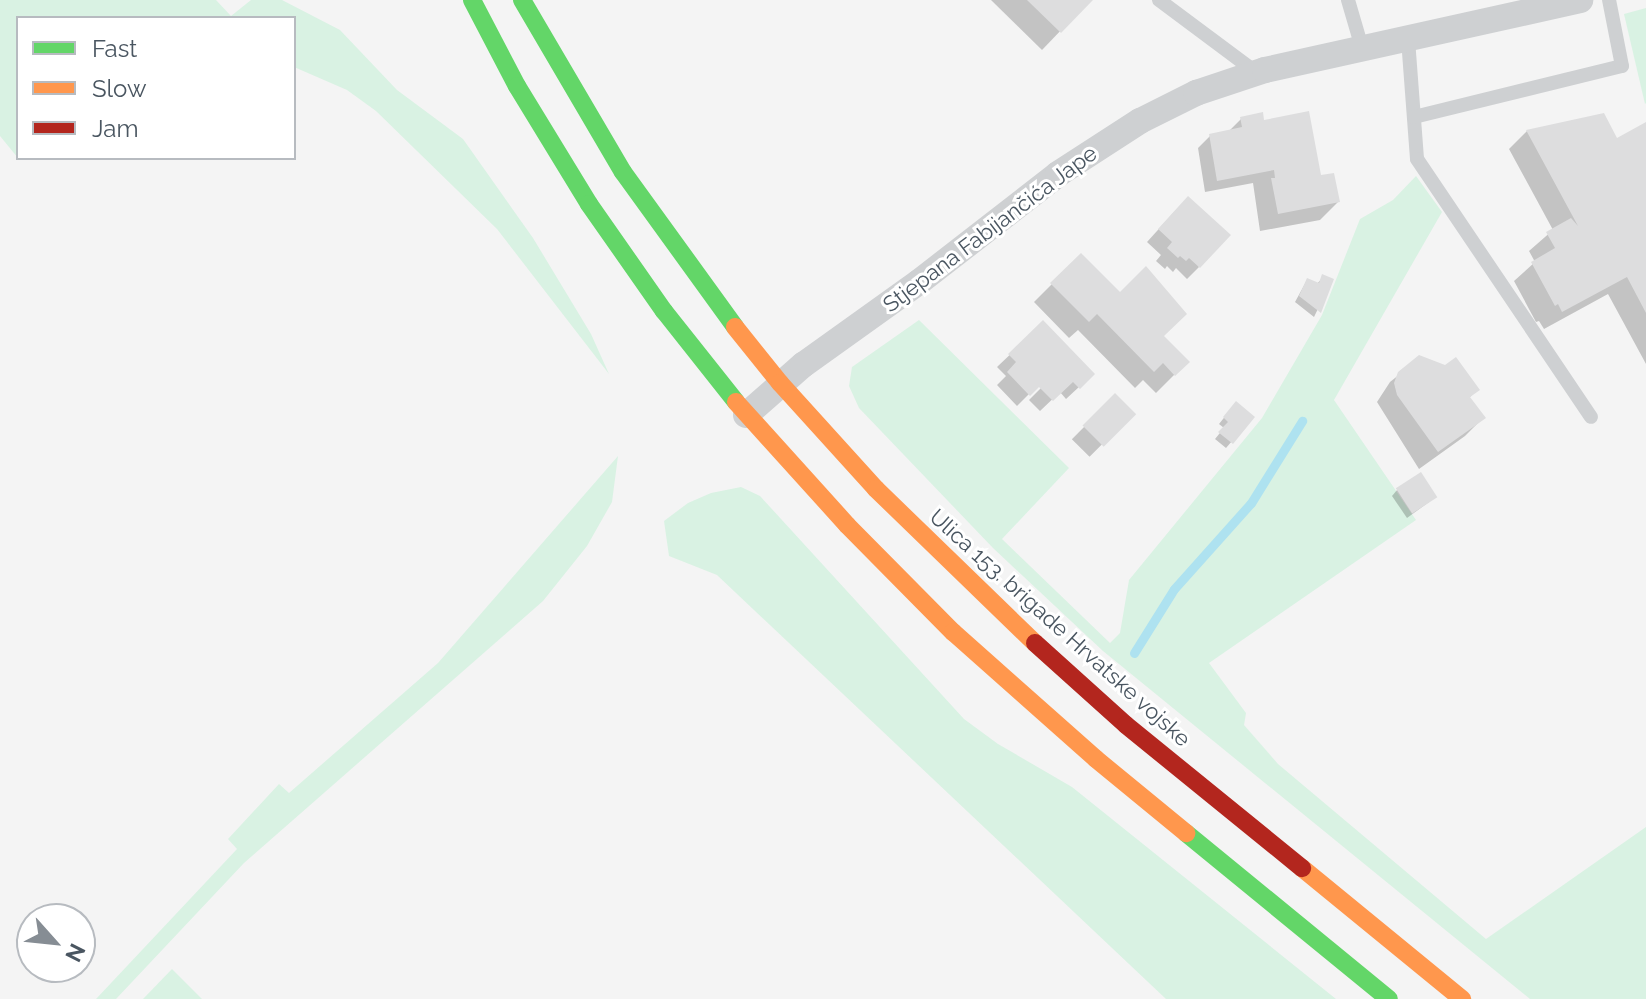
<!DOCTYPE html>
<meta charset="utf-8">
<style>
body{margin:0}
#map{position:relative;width:1646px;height:999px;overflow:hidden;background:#f4f4f4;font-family:Raleway,sans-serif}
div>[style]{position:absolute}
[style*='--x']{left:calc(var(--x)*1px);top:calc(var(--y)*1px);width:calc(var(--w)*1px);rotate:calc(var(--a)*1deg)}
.green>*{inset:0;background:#d9f2e3}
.shadow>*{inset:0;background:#0003;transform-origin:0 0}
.stream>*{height:9px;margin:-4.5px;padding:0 4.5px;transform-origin:4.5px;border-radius:4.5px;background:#aee2f0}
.building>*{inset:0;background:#ddddde;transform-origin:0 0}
.lane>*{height:14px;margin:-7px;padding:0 7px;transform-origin:7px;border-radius:7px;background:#ced0d2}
.street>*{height:26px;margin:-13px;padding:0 13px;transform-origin:13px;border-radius:13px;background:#ced0d2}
.fast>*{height:18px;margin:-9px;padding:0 9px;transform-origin:9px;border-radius:9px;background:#63d668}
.slow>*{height:18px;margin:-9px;padding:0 9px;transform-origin:9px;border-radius:9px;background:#ff974d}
.jam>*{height:18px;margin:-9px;padding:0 9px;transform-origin:9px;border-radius:9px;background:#b3261e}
span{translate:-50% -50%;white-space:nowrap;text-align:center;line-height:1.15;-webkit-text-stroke:6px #fff;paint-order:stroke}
.street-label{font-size:22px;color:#4a5661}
.legend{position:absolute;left:16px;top:16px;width:280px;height:144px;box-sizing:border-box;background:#fff;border:2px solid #b7bbc0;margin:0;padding:10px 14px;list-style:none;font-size:24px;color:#4a5661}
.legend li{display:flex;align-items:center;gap:16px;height:40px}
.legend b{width:40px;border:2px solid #b7bbc0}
.north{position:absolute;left:16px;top:903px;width:80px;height:80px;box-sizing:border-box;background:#fff;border:2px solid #b7bbc0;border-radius:50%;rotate:117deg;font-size:22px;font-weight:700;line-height:32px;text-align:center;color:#4a5661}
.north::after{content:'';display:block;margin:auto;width:28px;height:36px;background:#868d94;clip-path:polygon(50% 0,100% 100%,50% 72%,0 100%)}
</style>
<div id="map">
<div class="green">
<i style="clip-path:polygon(0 0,216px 0,231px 16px,251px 0,282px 0,340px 30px,397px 90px,463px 139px,533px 238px,591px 334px,609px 374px,497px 229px,376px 111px,347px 90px,294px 67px,294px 18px,18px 18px,18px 158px,0 136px)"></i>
<i style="clip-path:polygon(1646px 8px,1646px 103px,1645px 104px,1624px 14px)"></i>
<i style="clip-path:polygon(1416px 176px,1442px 212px,1334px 400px,1416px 520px,1209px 663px,1246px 713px,1244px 725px,1278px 764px,1486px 939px,1646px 827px,1646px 999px,1530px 999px,1103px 651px,993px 548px,859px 408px,849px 386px,852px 367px,919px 320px,1069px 468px,1002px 539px,1110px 643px,1120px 633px,1129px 580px,1262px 418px,1322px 315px,1360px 219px,1393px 200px)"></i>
<i style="clip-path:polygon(618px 456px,612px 502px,587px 546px,543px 601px,244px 863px,116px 999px,96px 999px,237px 849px,228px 839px,279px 784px,289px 793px,438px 663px)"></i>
<i style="clip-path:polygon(741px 487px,760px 496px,964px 719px,998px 744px,1072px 787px,1336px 999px,1166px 999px,717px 575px,669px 556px,664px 521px,688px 503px,711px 493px)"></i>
<i style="clip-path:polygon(172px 969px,202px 999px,143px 999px)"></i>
</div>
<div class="shadow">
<i style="clip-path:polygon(991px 0,1090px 0,1042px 50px)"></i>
<i style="clip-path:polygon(1241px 119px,1263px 122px,1338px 202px,1320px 220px,1260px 231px,1253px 183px,1205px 192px,1198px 148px,1210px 136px,1229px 131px)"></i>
<i style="clip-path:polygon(1646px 125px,1646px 364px,1608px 294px,1544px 329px,1539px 321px,1536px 322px,1514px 281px,1535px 262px,1529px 251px,1553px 230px,1509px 149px,1527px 131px,1617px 140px)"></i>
<i style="clip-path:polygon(1176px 210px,1199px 267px,1187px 279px,1176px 268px,1173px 272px,1167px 266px,1165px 269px,1156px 261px,1161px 255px,1147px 242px)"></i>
<i style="clip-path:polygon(1081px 255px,1187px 362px,1156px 393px,1143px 380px,1135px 388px,1078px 330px,1069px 338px,1034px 302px)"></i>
<i style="clip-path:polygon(1323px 277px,1332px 280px,1314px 317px,1295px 302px,1307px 280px,1317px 284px)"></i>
<i style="clip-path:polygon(1043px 323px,1093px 374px,1066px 399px,1060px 392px,1040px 411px,1029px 400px,1048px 381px,1045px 378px,1017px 406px,997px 385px,1006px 376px,997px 367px)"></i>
<i style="clip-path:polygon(1420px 358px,1477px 390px,1469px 398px,1483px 418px,1465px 436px,1419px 469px,1377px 402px,1390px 382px)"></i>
<i style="left:1115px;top:396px;width:25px;height:61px;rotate:45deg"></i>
<i style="clip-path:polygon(1231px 409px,1252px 418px,1226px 448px,1215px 439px,1224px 428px,1219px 424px)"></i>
<i style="clip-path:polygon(1397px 490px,1429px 502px,1407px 518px,1392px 496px)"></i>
</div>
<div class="stream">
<i style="--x:1134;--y:653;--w:75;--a:-58"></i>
<i style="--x:1174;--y:589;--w:115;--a:-48.2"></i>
<i style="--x:1251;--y:503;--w:97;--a:-58.1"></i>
</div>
<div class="building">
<i style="clip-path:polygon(1027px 0,1093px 0,1061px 33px)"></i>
<i style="clip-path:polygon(1309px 111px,1321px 175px,1334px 173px,1340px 202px,1278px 214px,1271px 178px,1275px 178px,1274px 170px,1217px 181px,1209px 134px,1242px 127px,1240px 117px,1263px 112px,1264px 120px)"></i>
<i style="clip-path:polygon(1604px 113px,1617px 138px,1646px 122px,1646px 313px,1627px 277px,1562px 312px,1558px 304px,1555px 306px,1531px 262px,1555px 248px,1546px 232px,1571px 218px,1578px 226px,1526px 130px)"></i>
<i style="clip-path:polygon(1188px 196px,1231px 235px,1200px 268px,1189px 258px,1186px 261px,1180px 256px,1178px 258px,1167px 248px,1172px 242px,1158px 229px)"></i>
<i style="clip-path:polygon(1081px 253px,1120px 292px,1146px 266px,1187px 314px,1164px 336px,1190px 362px,1175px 376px,1163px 363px,1154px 372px,1097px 314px,1089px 322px,1050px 283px)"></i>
<i style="clip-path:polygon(1322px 274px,1334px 279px,1321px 313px,1299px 296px,1307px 278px,1319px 283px)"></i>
<i style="clip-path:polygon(1043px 320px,1095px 374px,1080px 389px,1073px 382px,1053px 401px,1039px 387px,1030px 396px,1007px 372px,1016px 362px,1008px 354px)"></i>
<i style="clip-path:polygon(1419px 355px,1445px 365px,1456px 357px,1480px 390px,1470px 397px,1486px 418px,1438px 452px,1397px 395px,1394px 383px,1398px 372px)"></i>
<i style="left:1115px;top:393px;width:30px;height:46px;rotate:45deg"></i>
<i style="clip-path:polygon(1236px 401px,1255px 417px,1233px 444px,1218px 432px,1228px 422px,1223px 417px)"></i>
<i style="left:1421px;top:472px;width:30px;height:30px;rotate:57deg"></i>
</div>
<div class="lane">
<i style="--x:1159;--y:0;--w:122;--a:36.7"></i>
<i style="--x:1348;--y:0;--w:50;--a:73.7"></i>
<i style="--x:1408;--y:39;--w:120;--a:85.7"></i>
<i style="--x:1417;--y:159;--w:311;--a:56"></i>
<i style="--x:1414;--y:117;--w:214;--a:-13.8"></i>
<i style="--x:1622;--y:66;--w:67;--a:-101.1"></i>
</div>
<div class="street">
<i style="--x:746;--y:415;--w:76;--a:-41.3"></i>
<i style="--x:803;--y:365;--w:143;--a:-35.6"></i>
<i style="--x:919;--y:282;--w:176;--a:-37.8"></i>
<i style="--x:1058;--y:174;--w:98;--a:-32.9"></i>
<i style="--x:1140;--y:121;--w:63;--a:-26.6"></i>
<i style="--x:1196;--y:93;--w:73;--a:-18.4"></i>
<i style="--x:1265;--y:70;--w:323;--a:-12.5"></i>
</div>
<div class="fast">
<i style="--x:472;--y:0;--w:97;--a:62.4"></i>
<i style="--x:517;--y:86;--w:138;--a:58.6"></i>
<i style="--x:589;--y:204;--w:131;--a:55"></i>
<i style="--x:664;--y:311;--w:116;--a:51.6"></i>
<i style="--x:522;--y:0;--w:199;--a:59.6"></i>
<i style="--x:623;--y:172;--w:191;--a:54.1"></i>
<i style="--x:1186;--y:833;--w:262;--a:39.3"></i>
</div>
<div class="slow">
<i style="--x:735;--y:327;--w:72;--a:51.2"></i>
<i style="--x:780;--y:383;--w:143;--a:47.8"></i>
<i style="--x:876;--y:489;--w:221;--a:44.1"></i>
<i style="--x:736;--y:402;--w:166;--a:47.9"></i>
<i style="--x:847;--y:525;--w:151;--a:45.3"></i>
<i style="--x:953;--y:632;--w:191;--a:41.6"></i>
<i style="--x:1096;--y:759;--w:117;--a:39.4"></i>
<i style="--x:1302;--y:868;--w:207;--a:39.3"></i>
</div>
<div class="jam">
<i style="--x:1035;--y:643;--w:122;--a:42"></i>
<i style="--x:1126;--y:725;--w:227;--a:39.1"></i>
</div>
<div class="street-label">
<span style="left:990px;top:229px;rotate:-37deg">Stjepana Fabijančića Jape</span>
<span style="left:1060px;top:628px;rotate:42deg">Ulica 153. brigade Hrvatske vojske</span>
</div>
<ul class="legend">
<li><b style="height:10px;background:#63d668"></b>Fast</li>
<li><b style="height:10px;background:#ff974d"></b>Slow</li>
<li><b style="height:10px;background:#b3261e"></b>Jam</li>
</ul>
<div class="north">N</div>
</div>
